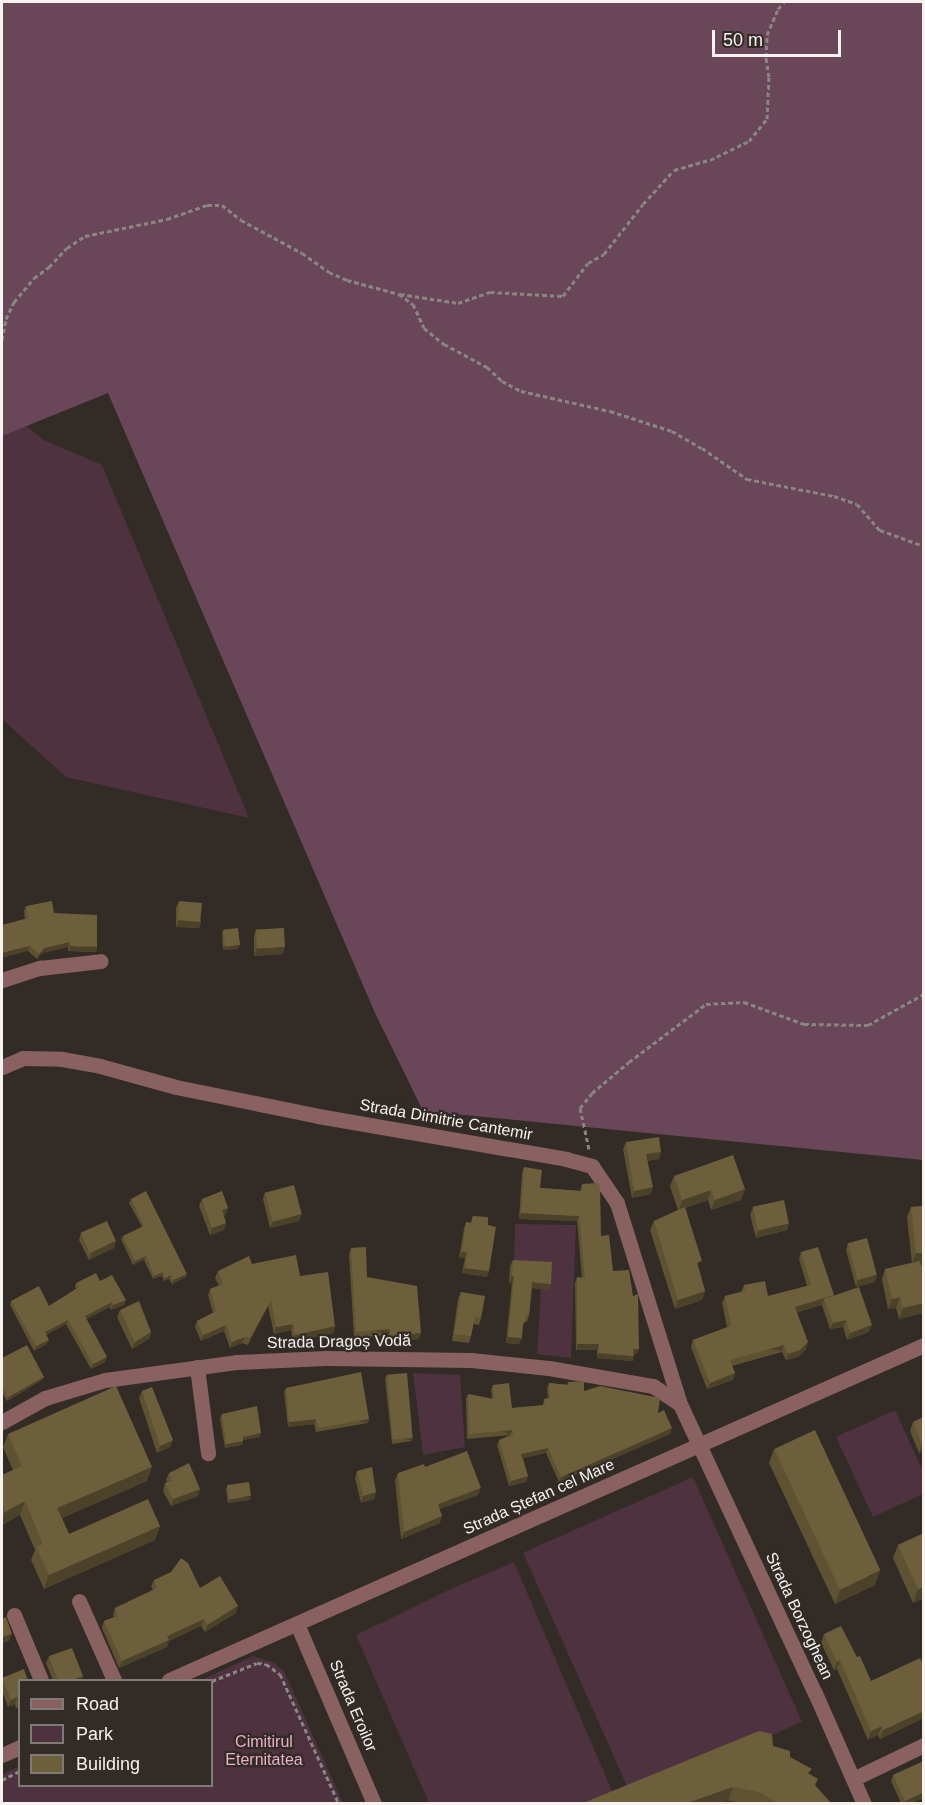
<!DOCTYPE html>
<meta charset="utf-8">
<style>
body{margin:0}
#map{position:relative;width:925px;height:1805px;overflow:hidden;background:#322b26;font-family:Helvetica,sans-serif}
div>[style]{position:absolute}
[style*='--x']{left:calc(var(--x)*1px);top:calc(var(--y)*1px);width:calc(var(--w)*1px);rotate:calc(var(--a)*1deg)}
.green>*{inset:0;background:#4e3240;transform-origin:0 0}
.forest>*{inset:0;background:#694658}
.path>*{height:3px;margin-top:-1.5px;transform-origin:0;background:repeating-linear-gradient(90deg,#8b8682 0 4.5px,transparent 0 7.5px)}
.minor>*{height:15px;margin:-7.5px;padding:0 7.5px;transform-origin:7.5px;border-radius:7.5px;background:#886160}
.wall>*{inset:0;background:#5e5233}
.shaded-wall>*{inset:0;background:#4c4229;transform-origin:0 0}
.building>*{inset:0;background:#6d5f3b;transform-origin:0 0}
span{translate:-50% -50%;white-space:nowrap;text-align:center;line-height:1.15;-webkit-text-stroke:4.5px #322b26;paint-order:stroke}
.street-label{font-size:16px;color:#f6f2ef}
.park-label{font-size:16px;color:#edaece}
.frame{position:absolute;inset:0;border:3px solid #f6f2ef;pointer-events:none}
.legend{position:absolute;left:18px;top:1679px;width:195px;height:108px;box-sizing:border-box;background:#322b26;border:2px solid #807b76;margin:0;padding:8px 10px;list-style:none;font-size:18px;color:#f6f2ef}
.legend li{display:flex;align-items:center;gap:12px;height:30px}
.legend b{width:30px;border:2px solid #807b76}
.scale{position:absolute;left:712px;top:30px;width:129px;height:27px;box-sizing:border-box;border:3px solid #f6f2ef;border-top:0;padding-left:8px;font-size:18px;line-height:21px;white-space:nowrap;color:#f6f2ef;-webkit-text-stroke:4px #322b26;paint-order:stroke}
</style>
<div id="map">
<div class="green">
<i style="clip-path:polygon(2px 411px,7px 411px,44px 440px,102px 465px,249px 818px,66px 777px,2px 719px)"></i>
<i style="clip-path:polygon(515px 1224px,576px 1225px,571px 1358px,537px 1354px,541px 1292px,528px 1261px,514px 1262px)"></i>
<i style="clip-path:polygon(413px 1373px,460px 1375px,465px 1447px,423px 1455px)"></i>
<i style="clip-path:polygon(895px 1410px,923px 1471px,923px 1494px,873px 1517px,836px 1437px)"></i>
<i style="left:693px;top:1477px;width:268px;height:186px;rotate:66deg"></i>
<i style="clip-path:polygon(514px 1562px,615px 1798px,603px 1804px,429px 1803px,356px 1635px,451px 1589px)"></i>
<i style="clip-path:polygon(253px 1656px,274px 1663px,284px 1671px,343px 1803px,2px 1803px,2px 1775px,19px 1766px,20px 1786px,212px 1786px,212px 1680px,201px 1680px)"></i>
</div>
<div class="forest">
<i style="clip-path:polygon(2px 2px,923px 2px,923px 1160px,423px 1111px,375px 1013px,108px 393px,2px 436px)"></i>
</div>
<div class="path">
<i style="--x:400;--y:294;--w:59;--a:8.8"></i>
<i style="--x:458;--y:303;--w:34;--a:-19"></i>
<i style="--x:490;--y:292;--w:73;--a:3.1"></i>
<i style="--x:563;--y:296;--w:41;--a:-52.9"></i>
<i style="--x:588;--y:263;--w:18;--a:-29"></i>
<i style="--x:604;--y:254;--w:63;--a:-52"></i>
<i style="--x:643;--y:204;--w:46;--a:-47.6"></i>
<i style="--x:674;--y:170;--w:37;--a:-16"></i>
<i style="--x:710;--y:160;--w:43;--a:-26"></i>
<i style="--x:749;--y:141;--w:28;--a:-51"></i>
<i style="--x:767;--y:119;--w:42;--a:-87.3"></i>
<i style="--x:769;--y:77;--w:20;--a:-99"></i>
<i style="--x:766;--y:57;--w:22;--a:-87"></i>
<i style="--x:767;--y:35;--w:28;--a:-67"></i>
<i style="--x:778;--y:9;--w:9;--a:-49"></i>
<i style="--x:2;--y:340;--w:21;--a:-79"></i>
<i style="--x:6;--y:319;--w:19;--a:-65"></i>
<i style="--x:14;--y:302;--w:31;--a:-50"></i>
<i style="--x:34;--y:278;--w:19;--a:-36"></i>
<i style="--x:49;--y:267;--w:26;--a:-47"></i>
<i style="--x:67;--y:248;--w:22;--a:-34"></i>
<i style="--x:85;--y:236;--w:84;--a:-11.7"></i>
<i style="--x:167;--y:219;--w:42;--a:-19.3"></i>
<i style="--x:207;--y:205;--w:15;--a:0"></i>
<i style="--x:222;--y:205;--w:24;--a:38"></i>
<i style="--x:241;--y:220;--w:69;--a:28.4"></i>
<i style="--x:302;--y:253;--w:33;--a:35"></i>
<i style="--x:329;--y:272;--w:20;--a:24"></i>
<i style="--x:347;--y:280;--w:54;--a:15.1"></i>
<i style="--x:399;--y:294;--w:17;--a:36"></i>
<i style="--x:413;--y:304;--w:26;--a:65"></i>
<i style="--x:424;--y:328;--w:26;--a:39"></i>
<i style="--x:444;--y:344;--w:49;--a:28.1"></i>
<i style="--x:487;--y:367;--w:21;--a:43"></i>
<i style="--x:502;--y:381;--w:21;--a:28"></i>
<i style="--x:521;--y:391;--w:91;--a:12.7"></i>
<i style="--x:610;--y:411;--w:65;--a:17.9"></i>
<i style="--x:672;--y:431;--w:34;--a:30"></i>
<i style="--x:702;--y:448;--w:55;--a:34.6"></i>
<i style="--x:747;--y:479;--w:89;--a:11.1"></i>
<i style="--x:834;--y:496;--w:24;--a:19"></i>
<i style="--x:857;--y:504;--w:35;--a:49"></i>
<i style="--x:880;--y:530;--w:47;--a:20"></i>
<i style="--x:589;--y:1149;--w:42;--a:-102.4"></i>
<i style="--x:580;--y:1108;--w:19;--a:-51"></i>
<i style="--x:592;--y:1093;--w:48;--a:-40"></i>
<i style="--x:629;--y:1062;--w:96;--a:-37"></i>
<i style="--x:706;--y:1004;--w:38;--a:-3"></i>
<i style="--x:744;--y:1002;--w:64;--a:20.1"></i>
<i style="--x:804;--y:1024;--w:64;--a:0.9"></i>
<i style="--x:868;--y:1025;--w:64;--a:-29"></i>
<i style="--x:212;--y:1681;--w:48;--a:-21.8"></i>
<i style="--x:257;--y:1663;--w:9;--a:6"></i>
<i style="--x:266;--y:1664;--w:17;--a:36"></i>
<i style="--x:280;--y:1674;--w:143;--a:65.6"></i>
<i style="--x:2;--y:1780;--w:20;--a:-27"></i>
</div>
<div class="minor">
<i style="--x:2;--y:980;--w:40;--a:-18"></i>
<i style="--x:40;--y:968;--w:61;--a:-6.5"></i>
<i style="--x:2;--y:1067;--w:23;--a:-23"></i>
<i style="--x:23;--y:1058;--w:39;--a:1"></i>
<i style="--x:62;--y:1059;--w:39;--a:10"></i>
<i style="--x:100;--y:1066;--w:79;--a:15.4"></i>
<i style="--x:176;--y:1087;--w:145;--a:11.5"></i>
<i style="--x:318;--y:1116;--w:252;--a:9.8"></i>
<i style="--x:566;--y:1159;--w:27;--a:15"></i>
<i style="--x:592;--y:1166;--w:45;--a:56"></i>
<i style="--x:617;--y:1203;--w:211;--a:72.6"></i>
<i style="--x:680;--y:1404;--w:319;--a:65"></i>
<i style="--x:815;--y:1693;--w:121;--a:66.2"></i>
<i style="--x:197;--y:1367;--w:87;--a:82.7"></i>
<i style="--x:2;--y:1422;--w:49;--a:-29.2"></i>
<i style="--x:45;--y:1398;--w:63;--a:-16.7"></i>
<i style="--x:105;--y:1380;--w:132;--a:-7.8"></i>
<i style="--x:236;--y:1362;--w:90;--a:-2.5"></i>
<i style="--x:326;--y:1358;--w:145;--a:0.8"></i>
<i style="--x:471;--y:1360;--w:78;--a:5.9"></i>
<i style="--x:549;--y:1368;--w:106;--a:9.8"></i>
<i style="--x:653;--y:1386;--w:32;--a:34"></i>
<i style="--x:79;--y:1601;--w:86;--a:66.1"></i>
<i style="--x:14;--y:1615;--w:70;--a:67.4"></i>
<i style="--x:297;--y:1624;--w:196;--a:66.8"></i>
<i style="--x:169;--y:1680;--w:826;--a:-23.93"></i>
<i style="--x:2;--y:1755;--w:20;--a:-24"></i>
<i style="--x:853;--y:1779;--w:79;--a:-25.6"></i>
</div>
<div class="wall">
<i style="clip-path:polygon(179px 901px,201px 921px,199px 928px,176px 927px,176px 908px)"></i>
<i style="clip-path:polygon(26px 906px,54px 913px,95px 952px,68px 951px,68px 947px,42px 953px,37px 959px,28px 951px,24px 911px)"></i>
<i style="clip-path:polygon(256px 929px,283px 954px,254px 956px,254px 936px)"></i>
<i style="clip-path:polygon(223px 930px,238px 949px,223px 950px,222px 933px)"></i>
<i style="clip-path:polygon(626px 1142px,661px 1152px,659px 1159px,647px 1161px,651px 1194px,632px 1198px,623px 1149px)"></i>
<i style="clip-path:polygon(524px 1167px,540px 1188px,580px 1191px,582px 1184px,601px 1236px,637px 1354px,633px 1354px,632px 1361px,597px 1358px,597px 1350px,576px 1350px,575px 1283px,577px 1277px,582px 1278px,577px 1221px,519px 1219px,522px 1173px)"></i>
<i style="clip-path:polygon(674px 1176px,745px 1189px,741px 1200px,711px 1210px,708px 1200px,685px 1208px,699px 1269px,705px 1291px,702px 1300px,675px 1309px,650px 1230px,654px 1221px,678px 1210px,670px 1186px)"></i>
<i style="clip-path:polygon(265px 1192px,299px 1221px,270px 1228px,263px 1199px)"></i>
<i style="clip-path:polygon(131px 1199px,186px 1277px,172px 1284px,169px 1279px,164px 1281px,162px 1276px,153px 1279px,144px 1260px,133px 1265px,121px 1239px,123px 1236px,142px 1227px,129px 1203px)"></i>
<i style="clip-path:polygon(202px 1199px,228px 1208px,225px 1215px,224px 1216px,226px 1223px,224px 1230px,210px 1235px,199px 1206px)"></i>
<i style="clip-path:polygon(924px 1206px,924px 1263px,921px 1263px,924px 1275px,924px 1313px,899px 1319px,896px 1308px,888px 1309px,882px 1279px,885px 1269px,912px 1263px,907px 1217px,911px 1207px)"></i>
<i style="clip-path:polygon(753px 1208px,789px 1223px,787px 1230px,756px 1238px,750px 1215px)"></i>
<i style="clip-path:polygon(473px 1216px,488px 1225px,489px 1271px,487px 1277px,462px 1273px,465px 1258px,459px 1258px,464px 1228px,466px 1222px,471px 1223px)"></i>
<i style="clip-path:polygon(81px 1233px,114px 1248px,89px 1260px,79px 1240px)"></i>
<i style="clip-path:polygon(848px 1243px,875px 1282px,856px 1287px,846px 1250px)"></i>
<i style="clip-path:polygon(351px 1248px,367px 1277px,419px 1339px,388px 1342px,388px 1335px,354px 1338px,349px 1254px)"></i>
<i style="clip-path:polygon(801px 1252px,834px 1296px,869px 1332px,847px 1340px,843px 1327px,830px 1329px,822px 1305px,797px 1312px,806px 1349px,798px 1357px,786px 1360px,782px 1352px,732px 1366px,735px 1373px,733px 1380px,707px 1389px,691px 1347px,693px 1340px,727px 1327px,722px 1303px,725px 1296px,741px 1292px,744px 1285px,768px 1296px,807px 1286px,799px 1259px)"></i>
<i style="clip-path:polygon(513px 1260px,551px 1284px,549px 1290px,532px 1288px,529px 1315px,527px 1322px,525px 1321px,522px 1328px,522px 1338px,519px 1344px,506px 1343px,512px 1283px,509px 1283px,510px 1266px)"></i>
<i style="clip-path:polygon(252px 1264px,300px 1276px,335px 1326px,333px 1333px,293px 1341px,291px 1330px,274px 1334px,268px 1306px,248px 1345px,242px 1343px,230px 1348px,224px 1331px,201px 1341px,195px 1327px,197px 1321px,213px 1313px,208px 1295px,210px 1289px,219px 1286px,215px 1278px,218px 1271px)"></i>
<i style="clip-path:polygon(100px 1281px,126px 1300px,124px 1305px,111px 1310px,110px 1307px,86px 1319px,105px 1362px,91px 1369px,66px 1324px,46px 1335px,47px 1344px,34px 1351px,10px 1305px,11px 1301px,49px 1306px,76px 1289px,75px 1287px,76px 1283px)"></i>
<i style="clip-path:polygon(461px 1292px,481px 1318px,479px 1325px,473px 1324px,471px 1336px,469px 1343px,452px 1341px,458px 1299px)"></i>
<i style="clip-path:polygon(120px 1310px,151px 1332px,149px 1339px,132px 1349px,117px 1317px)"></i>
<i style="clip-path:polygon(2px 1358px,44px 1377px,42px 1380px,7px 1401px,2px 1393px)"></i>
<i style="clip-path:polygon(387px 1375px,412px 1441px,392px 1444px,385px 1378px)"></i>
<i style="clip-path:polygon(568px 1382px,584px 1391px,658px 1413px,670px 1434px,559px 1482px,546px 1453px,523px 1458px,528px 1476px,526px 1482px,509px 1486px,497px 1445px,499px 1440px,510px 1435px,467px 1439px,466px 1399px,468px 1394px,492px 1399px,491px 1390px,493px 1385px,512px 1408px,543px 1405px,544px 1399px,548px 1398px,547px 1388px,549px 1383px,567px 1385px)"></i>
<i style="clip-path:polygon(286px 1388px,369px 1419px,368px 1423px,316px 1432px,314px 1424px,288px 1427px,284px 1392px)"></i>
<i style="clip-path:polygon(142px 1391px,173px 1440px,170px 1447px,157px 1453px,139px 1398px)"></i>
<i style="clip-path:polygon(222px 1414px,260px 1437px,243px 1440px,242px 1445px,225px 1448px,220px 1418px)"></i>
<i style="clip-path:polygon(924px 1417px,924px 1451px,919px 1453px,910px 1431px,913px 1422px)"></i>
<i style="clip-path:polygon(8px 1434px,147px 1481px,62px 1518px,69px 1534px,160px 1526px,155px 1540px,44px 1589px,31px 1560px,35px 1550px,20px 1515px,2px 1525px,2px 1475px,13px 1470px,3px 1447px)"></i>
<i style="clip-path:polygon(774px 1449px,875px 1585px,835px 1604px,769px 1463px)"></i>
<i style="clip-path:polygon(425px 1467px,478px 1495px,440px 1509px,440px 1523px,401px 1539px,395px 1480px,398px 1473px)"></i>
<i style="clip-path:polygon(357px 1471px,376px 1492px,374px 1499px,361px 1503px,355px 1478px)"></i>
<i style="clip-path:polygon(169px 1473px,200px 1489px,198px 1496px,171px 1506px,163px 1491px,165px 1483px,167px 1483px,166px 1480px)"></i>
<i style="clip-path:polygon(227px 1486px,250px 1500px,228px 1503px,226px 1490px)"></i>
<i style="clip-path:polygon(924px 1533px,924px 1598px,913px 1603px,893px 1558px,898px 1545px)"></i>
<i style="clip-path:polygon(154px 1580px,200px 1588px,236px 1613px,205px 1632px,201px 1626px,169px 1641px,167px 1647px,119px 1668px,102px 1628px,104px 1621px,114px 1617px,113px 1615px,115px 1608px,153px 1590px,151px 1586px)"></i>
<i style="clip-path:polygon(824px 1634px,857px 1657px,871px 1681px,923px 1666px,924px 1718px,880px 1739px,878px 1735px,868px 1740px,837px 1669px,834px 1670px,821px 1643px)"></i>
<i style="clip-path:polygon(49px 1656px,83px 1676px,81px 1680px,53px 1680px,46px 1663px)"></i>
<i style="clip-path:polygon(2px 1678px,28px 1680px,20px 1707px,16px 1708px,15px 1704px,8px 1707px,2px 1691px)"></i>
<i style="clip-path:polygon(773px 1746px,790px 1757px,810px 1775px,818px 1779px,815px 1786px,831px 1803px,744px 1803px,728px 1801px,583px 1803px)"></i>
<i style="clip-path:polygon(924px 1761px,924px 1798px,911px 1803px,901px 1803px,891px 1781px,893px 1775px)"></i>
</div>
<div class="shaded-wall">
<i style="clip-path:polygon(179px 920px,201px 921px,199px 928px,176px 927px)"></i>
<i style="clip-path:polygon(70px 942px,68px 947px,42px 953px,37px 959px,39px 954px,44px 948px)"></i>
<i style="clip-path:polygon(240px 945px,238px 949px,223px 950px,224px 946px)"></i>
<i style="clip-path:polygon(30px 946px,28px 951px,2px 958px,2px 953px)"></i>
<i style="left:70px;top:946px;width:27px;height:5px;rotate:2deg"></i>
<i style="clip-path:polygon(285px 947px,283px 954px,254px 956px,257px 948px)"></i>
<i style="clip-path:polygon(661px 1152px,659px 1159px,643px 1161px,646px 1154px)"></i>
<i style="clip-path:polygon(653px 1187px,651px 1194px,632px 1198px,634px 1191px)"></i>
<i style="clip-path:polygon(745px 1189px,741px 1200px,711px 1210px,715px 1200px)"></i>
<i style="clip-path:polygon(711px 1190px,708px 1200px,679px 1210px,682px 1200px)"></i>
<i style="clip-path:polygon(228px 1208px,225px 1215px,219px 1217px,222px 1210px)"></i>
<i style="clip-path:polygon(521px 1213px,579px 1216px,577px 1221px,519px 1219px)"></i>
<i style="clip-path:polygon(302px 1214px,299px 1221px,270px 1228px,273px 1221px)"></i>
<i style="clip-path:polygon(226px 1223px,224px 1230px,210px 1235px,212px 1228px)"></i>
<i style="clip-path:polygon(789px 1223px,787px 1230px,756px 1238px,758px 1231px)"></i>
<i style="clip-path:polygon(116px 1241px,114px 1248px,89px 1260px,91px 1253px)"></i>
<i style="clip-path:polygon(462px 1252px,467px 1252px,465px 1258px,459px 1258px)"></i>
<i style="clip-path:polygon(916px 1253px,924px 1253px,924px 1263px,912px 1264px)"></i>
<i style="clip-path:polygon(146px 1256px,144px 1260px,133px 1265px,135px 1261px)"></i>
<i style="clip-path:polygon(465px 1268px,489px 1271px,487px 1277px,462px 1273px)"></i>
<i style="clip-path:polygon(163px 1272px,162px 1276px,153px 1279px,154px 1276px)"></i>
<i style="clip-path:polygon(187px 1274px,186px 1277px,172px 1284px,173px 1280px)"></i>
<i style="clip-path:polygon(171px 1275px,169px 1279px,164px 1281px,165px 1278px)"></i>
<i style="clip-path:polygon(877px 1275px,875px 1282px,856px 1287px,858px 1280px)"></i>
<i style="clip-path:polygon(512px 1276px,514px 1277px,512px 1283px,509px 1283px)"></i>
<i style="left:532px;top:1282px;width:19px;height:6px;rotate:6deg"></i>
<i style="clip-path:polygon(705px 1291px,702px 1300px,675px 1309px,678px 1300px)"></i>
<i style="clip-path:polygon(834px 1295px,824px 1299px,822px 1305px,793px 1314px,795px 1307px)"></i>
<i style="clip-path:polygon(900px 1297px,896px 1308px,888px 1309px,892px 1299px)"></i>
<i style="clip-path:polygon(126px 1300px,124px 1305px,111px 1310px,113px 1305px)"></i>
<i style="clip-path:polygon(271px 1300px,268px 1306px,248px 1345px,250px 1338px)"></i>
<i style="clip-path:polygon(112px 1302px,110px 1307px,83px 1321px,85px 1316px)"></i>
<i style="clip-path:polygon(924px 1303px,924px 1313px,899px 1319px,903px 1308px)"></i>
<i style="clip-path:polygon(68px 1320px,66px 1324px,43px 1337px,45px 1332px)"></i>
<i style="clip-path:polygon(846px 1320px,843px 1327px,830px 1329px,833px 1323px)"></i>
<i style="clip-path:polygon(293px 1324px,291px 1330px,274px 1334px,276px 1327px)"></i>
<i style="clip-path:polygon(226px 1325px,224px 1331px,201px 1341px,203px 1335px)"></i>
<i style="clip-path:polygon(872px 1325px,869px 1332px,847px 1340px,850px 1333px)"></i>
<i style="clip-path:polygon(335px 1326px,333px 1333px,293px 1341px,295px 1335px)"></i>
<i style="left:390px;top:1329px;width:6px;height:34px;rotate:108deg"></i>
<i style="clip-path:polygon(151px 1332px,149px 1339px,132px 1349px,135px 1342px)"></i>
<i style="clip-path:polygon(421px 1333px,419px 1339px,388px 1342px,390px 1336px)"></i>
<i style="clip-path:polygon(245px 1337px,242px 1343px,230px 1348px,232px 1342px)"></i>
<i style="clip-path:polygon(508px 1337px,522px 1338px,519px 1344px,506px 1343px)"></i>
<i style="clip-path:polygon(49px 1340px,47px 1344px,34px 1351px,36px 1346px)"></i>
<i style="clip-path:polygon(808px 1342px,806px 1349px,798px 1357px,786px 1360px,788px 1354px)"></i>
<i style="left:577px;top:1344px;width:22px;height:6px"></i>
<i style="left:784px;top:1345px;width:7px;height:56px;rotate:106deg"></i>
<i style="clip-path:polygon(633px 1349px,639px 1349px,637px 1354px,631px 1354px)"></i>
<i style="left:598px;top:1353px;width:36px;height:5px;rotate:5deg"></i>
<i style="clip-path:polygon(107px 1357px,105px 1362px,91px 1369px,93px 1364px)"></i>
<i style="clip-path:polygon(735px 1373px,733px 1380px,707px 1389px,710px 1383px)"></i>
<i style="clip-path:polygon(44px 1377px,42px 1380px,7px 1401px,8px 1397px)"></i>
<i style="clip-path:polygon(316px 1419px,314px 1424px,288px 1427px,289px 1422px)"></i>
<i style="left:369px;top:1419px;width:4px;height:52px;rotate:104deg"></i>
<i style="clip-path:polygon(672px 1428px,670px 1434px,559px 1482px,561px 1477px)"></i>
<i style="left:512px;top:1430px;width:5px;height:43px;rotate:112deg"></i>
<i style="clip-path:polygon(261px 1433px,260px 1437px,241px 1440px,243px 1437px)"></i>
<i style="left:413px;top:1438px;width:3px;height:20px;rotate:108deg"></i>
<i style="clip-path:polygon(173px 1440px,170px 1447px,157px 1453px,160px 1446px)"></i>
<i style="clip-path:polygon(243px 1441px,242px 1445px,225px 1448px,226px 1444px)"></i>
<i style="clip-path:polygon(922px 1444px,924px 1444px,924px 1451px,919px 1453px)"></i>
<i style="clip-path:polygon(548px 1448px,546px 1453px,520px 1459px,521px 1454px)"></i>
<i style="clip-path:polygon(152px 1467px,147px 1481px,53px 1522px,57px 1508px)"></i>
<i style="clip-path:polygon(528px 1476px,526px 1482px,509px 1486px,511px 1481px)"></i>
<i style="clip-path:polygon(481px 1488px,478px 1495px,435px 1511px,438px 1504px)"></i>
<i style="clip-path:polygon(200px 1489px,198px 1496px,171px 1506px,173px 1499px)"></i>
<i style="clip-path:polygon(376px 1492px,374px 1499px,361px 1503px,363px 1496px)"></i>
<i style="clip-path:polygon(251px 1496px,250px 1500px,228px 1503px,230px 1500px)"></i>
<i style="clip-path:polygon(25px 1501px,20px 1515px,2px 1525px,2px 1521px,5px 1512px)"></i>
<i style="clip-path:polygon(442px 1516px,440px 1523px,401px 1539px,404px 1532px)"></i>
<i style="clip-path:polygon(160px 1526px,155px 1540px,44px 1589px,49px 1575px)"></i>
<i style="clip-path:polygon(880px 1571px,875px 1585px,835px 1604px,840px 1590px)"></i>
<i style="clip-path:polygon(924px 1587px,924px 1598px,913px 1603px,918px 1589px)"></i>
<i style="clip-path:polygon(238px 1606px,236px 1613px,205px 1632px,207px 1625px)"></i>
<i style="clip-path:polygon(204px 1619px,201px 1626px,169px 1641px,167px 1647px,119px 1668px,122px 1661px,167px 1636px)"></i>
<i style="clip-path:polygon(12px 1634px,9px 1641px,2px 1643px,2px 1637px)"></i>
<i style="clip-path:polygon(840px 1660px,837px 1669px,834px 1670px,837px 1662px)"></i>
<i style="clip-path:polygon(83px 1676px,81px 1680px,72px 1680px)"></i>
<i style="clip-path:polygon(17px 1697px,15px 1704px,8px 1707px,11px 1700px)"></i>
<i style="clip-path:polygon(924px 1711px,924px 1718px,880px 1739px,883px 1730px)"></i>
<i style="clip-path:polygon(882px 1726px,878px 1735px,868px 1740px,871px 1731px)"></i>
<i style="clip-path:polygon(733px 1787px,728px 1801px,720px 1803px,687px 1803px)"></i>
<i style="clip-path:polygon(924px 1792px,924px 1798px,911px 1803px,904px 1803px,905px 1801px)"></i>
</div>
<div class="building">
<i style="clip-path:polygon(52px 901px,54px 913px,97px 915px,97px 947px,70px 946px,70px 942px,44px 948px,39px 954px,30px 946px,2px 953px,2px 925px,28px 918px,26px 906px)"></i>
<i style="left:179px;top:901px;width:23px;height:19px;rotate:5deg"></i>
<i style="left:238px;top:928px;width:17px;height:15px;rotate:83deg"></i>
<i style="left:284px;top:928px;width:19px;height:28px;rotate:87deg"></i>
<i style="clip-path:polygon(659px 1137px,661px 1152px,646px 1154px,653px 1187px,634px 1191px,626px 1142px)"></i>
<i style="clip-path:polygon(733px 1155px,745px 1189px,715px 1200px,711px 1190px,682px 1200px,674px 1176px)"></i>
<i style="clip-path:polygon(524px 1167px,542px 1170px,540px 1188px,582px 1191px,582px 1184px,598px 1183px,600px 1187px,601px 1236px,609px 1235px,613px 1271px,629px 1270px,633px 1296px,638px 1294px,639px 1349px,633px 1349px,634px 1356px,598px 1353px,599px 1344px,577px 1344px,577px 1277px,585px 1278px,579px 1216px,521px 1213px)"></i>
<i style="left:294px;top:1185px;width:30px;height:30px;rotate:75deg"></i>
<i style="clip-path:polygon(146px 1191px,187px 1274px,173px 1280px,171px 1275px,165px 1278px,163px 1272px,154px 1276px,146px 1256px,135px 1261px,123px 1236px,144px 1226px,131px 1199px)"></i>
<i style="clip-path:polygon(222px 1191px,228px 1208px,222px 1210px,226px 1223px,212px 1228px,202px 1199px)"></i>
<i style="left:784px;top:1200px;width:24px;height:32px;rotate:78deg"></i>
<i style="clip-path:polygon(924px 1206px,924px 1253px,916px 1253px,911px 1207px)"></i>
<i style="clip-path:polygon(685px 1207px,702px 1261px,697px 1263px,705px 1291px,678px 1300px,654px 1221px)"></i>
<i style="clip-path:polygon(473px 1216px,488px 1217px,488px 1225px,496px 1227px,489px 1271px,465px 1268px,467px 1252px,462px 1252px,466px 1222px,471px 1223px)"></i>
<i style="left:107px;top:1221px;width:22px;height:29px;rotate:66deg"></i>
<i style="left:867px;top:1238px;width:38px;height:20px;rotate:75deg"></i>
<i style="clip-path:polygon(366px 1247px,367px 1277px,417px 1286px,421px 1333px,390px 1336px,390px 1329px,356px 1332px,351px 1248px)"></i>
<i style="clip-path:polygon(818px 1247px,834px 1295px,795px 1307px,808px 1342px,800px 1350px,788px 1354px,784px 1345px,730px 1360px,735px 1373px,710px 1383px,693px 1340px,731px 1326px,725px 1296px,745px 1291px,744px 1285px,765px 1281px,768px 1296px,811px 1285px,801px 1252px)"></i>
<i style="clip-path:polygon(296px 1255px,300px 1276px,328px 1272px,335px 1326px,295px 1335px,293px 1324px,276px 1327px,271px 1300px,250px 1338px,245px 1337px,232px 1342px,226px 1325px,203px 1335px,197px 1321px,216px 1311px,210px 1289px,223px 1284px,218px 1271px,249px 1256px,252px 1264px)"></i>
<i style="clip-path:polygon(513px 1260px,552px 1262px,551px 1284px,532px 1282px,529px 1315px,526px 1315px,525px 1322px,523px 1322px,522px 1338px,508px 1337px,514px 1277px,512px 1276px)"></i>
<i style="clip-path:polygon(920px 1261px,924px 1275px,924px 1303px,903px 1308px,900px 1297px,892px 1299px,885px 1269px)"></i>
<i style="clip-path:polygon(96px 1273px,100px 1281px,112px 1275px,126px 1300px,113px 1305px,112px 1302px,85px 1316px,107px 1357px,93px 1364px,68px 1320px,45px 1332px,49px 1340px,36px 1346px,11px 1301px,39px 1286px,49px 1306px,79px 1287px,76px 1283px)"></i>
<i style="clip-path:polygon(859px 1287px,872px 1325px,850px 1333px,846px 1320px,833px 1323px,824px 1299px)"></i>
<i style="clip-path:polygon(461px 1292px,485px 1296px,481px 1318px,475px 1317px,471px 1336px,454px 1334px)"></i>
<i style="clip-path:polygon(139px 1301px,151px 1332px,135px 1342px,120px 1310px)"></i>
<i style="clip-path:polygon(27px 1345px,44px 1377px,8px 1397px,2px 1387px,2px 1358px)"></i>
<i style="clip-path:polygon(361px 1372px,369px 1419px,318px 1428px,316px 1419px,289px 1422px,286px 1388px)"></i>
<i style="left:407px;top:1373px;width:65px;height:20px;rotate:85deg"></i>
<i style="clip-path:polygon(584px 1381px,584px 1391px,600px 1386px,660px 1398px,658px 1413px,664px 1410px,672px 1428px,561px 1477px,548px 1448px,521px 1454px,528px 1476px,511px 1481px,499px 1440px,513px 1435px,512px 1430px,469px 1434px,468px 1394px,494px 1399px,493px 1385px,509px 1383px,512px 1408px,545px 1405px,544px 1399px,550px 1398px,549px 1383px,569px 1385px,568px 1382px)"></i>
<i style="clip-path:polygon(116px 1386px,152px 1467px,57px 1508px,69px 1534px,148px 1499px,160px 1526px,49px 1575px,36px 1547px,43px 1544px,25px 1501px,5px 1512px,2px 1503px,2px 1475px,22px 1466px,8px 1434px)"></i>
<i style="clip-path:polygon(152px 1387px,173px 1440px,160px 1446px,142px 1391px)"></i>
<i style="clip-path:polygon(257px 1406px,261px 1433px,243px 1437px,243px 1441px,226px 1444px,222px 1414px)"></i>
<i style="clip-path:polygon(924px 1417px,924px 1444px,922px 1444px,913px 1422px)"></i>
<i style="left:815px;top:1430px;width:155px;height:45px;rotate:65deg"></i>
<i style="clip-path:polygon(467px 1451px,481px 1488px,438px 1504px,442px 1516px,404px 1532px,398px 1473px,424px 1464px,425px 1467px)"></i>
<i style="clip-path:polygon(189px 1463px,200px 1489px,173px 1499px,165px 1483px,172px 1481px,169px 1473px)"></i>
<i style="clip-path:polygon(372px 1467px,376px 1492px,363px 1496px,357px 1471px)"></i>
<i style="left:249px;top:1482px;width:14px;height:22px;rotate:82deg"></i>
<i style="clip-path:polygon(924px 1533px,924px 1587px,918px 1589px,898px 1545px)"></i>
<i style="clip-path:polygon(181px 1558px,188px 1563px,200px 1588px,220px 1576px,238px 1606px,207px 1625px,204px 1619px,167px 1636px,169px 1640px,122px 1661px,104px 1621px,118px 1616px,115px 1608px,157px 1588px,154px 1580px,171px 1572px)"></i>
<i style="clip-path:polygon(6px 1617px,12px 1634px,2px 1637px,2px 1619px)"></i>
<i style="clip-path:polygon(841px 1626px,857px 1657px,860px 1656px,871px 1681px,920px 1658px,924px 1666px,924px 1711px,883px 1730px,882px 1726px,871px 1731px,840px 1660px,837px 1662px,824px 1634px)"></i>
<i style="clip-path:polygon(72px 1648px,83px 1676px,72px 1680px,67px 1680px,67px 1679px,64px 1680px,58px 1680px,49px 1656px)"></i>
<i style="clip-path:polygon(24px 1669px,28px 1680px,20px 1680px,20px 1701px,17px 1697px,11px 1700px,2px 1678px)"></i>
<i style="clip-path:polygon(759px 1731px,772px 1734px,773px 1746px,790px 1751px,790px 1757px,812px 1769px,808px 1773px,818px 1779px,814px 1784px,831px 1803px,777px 1803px,759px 1792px,733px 1787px,687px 1803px,583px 1803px)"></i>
<i style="clip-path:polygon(924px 1761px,924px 1792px,905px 1801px,893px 1775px)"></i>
</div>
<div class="street-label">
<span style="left:446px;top:1120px;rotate:10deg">Strada Dimitrie Cantemir</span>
<span style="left:339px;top:1342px;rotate:-1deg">Strada Dragoș Vodă</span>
<span style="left:539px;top:1497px;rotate:-24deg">Strada Ștefan cel Mare</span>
<span style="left:799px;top:1616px;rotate:65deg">Strada Borzoghean</span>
<span style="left:353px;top:1706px;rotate:67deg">Strada Eroilor</span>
</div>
<div class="park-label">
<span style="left:264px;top:1751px">Cimitirul<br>Eternitatea</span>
</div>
<div class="frame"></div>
<ul class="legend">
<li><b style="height:8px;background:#886160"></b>Road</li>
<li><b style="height:16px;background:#4e3240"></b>Park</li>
<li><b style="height:16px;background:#6d5f3b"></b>Building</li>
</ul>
<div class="scale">50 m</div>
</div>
